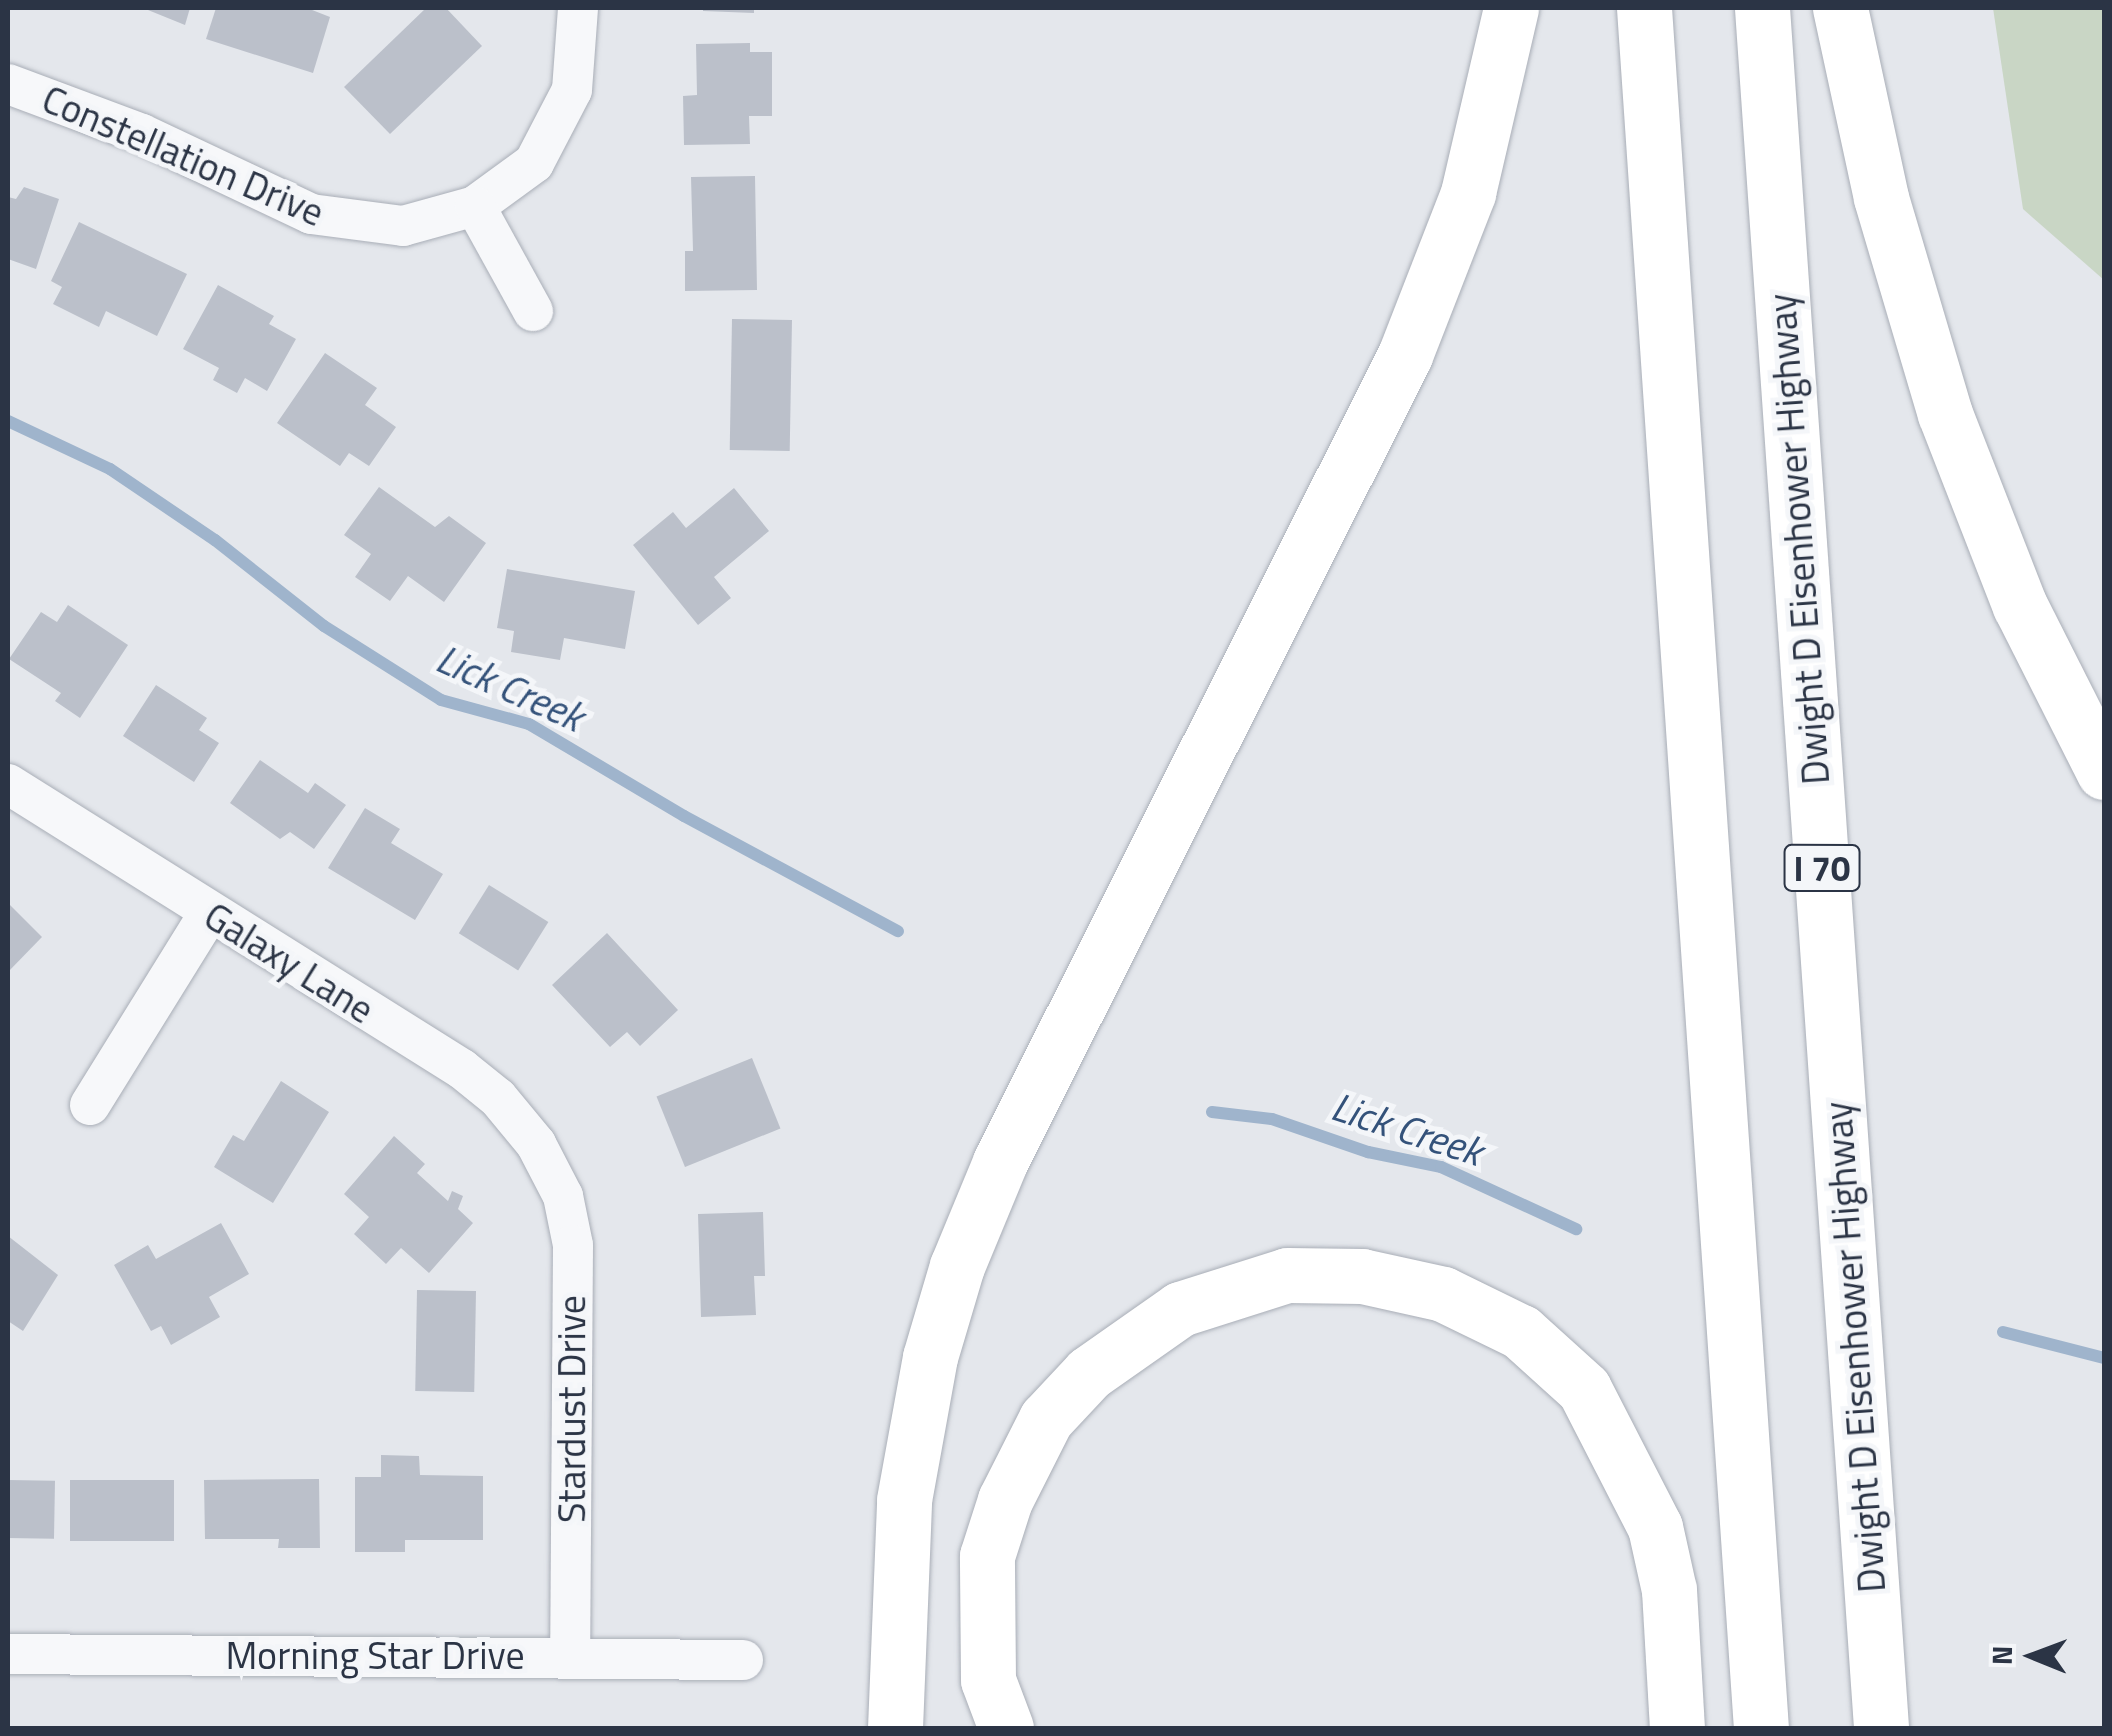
<!DOCTYPE html>
<style>
body{margin:0}
#map{position:relative;width:2112px;height:1736px;overflow:hidden;background:#e4e7ec;font-family:"Titillium Web",sans-serif}
div>[style]{position:absolute}
[style*='--x']{left:calc(var(--x)*1px);top:calc(var(--y)*1px);width:calc(var(--w)*1px);rotate:calc(var(--a)*1deg)}
.green>*{inset:0;background:#c9d6c5}
.stream>*{height:12px;margin:-6px;padding:0 6px;transform-origin:6px;border-radius:6px;background:#9fb4cc}
.building>*{inset:0;background:#bbc0ca;transform-origin:0 0}
.roads{filter:drop-shadow(0 0 2px #a9aeb7) drop-shadow(0 0 2px #a9aeb7)}
.street>*{height:40px;margin:-20px;padding:0 20px;transform-origin:20px;border-radius:20px;background:#f7f8fa}
.highway>*{height:55px;margin:-27.5px;padding:0 27.5px;transform-origin:27.5px;border-radius:27.5px;background:#fff}
span{translate:-50% -50%;white-space:nowrap;text-align:center;line-height:1.15;-webkit-text-stroke:10px #f4f6f9;paint-order:stroke}
.shield-label span{padding:2px 8px;background:#f4f6f9;border:2px solid;border-radius:8px;-webkit-text-stroke-width:0}
.shield-label{font-size:35px;color:#2b3445;font-weight:700}
.street-label{font-size:38px;color:#2b3445}
.water-label{font-size:40px;color:#34527a;font-style:italic}
.frame{position:absolute;inset:0;border:10px solid #2b3445;pointer-events:none}
.north{position:absolute;left:1982px;top:1606px;width:100px;height:100px;-webkit-text-stroke:8px #f4f6f9;paint-order:stroke;rotate:271deg;font-size:28px;font-weight:700;line-height:40px;text-align:center;color:#2b3445}
.north::after{content:'';display:block;margin:auto;width:35px;height:45px;background:#2b3445;clip-path:polygon(50% 0,100% 100%,50% 72%,0 100%)}
</style>
<div id="map">
<div class="green">
<i style="clip-path:polygon(1993px 8px,2104px 8px,2104px 280px,2023px 209px)"></i>
</div>
<div class="stream">
<i style="--x:8;--y:421;--w:113;--a:25.2"></i>
<i style="--x:110;--y:469;--w:127;--a:34.1"></i>
<i style="--x:215;--y:540;--w:139;--a:38.3"></i>
<i style="--x:324;--y:626;--w:138;--a:32.3"></i>
<i style="--x:441;--y:700;--w:91;--a:15.3"></i>
<i style="--x:529;--y:724;--w:180;--a:30.7"></i>
<i style="--x:684;--y:816;--w:243;--a:28.3"></i>
<i style="--x:1212;--y:1112;--w:60;--a:6.7"></i>
<i style="--x:1272;--y:1119;--w:102;--a:19"></i>
<i style="--x:1368;--y:1152;--w:75;--a:11.6"></i>
<i style="--x:1441;--y:1167;--w:149;--a:24.7"></i>
<i style="--x:2003;--y:1332;--w:104;--a:14.4"></i>
</div>
<div class="building">
<i style="clip-path:polygon(143px 8px,190px 8px,185px 25px)"></i>
<i style="clip-path:polygon(216px 8px,307px 8px,330px 17px,313px 73px,206px 39px)"></i>
<i style="clip-path:polygon(426px 8px,446px 8px,482px 46px,390px 134px,344px 87px)"></i>
<i style="clip-path:polygon(703px 8px,754px 8px,754px 13px,703px 11px)"></i>
<i style="clip-path:polygon(750px 43px,750px 52px,772px 52px,772px 116px,749px 116px,750px 144px,684px 145px,683px 96px,697px 95px,696px 44px)"></i>
<i style="clip-path:polygon(755px 176px,757px 290px,685px 291px,685px 251px,693px 251px,691px 177px)"></i>
<i style="clip-path:polygon(24px 187px,59px 199px,36px 269px,8px 259px,8px 197px,16px 199px)"></i>
<i style="clip-path:polygon(79px 222px,187px 274px,157px 336px,106px 311px,99px 327px,53px 304px,62px 287px,51px 281px)"></i>
<i style="clip-path:polygon(218px 285px,274px 316px,269px 324px,296px 339px,267px 391px,245px 378px,237px 393px,213px 380px,219px 368px,183px 349px)"></i>
<i style="left:732px;top:319px;width:60px;height:131px;rotate:1deg"></i>
<i style="clip-path:polygon(325px 353px,377px 388px,365px 405px,396px 427px,369px 466px,349px 453px,340px 466px,277px 423px)"></i>
<i style="clip-path:polygon(379px 487px,435px 527px,449px 516px,486px 543px,444px 602px,408px 576px,390px 601px,355px 577px,371px 554px,344px 535px)"></i>
<i style="clip-path:polygon(734px 488px,769px 531px,714px 577px,731px 598px,698px 625px,633px 545px,673px 512px,686px 528px)"></i>
<i style="clip-path:polygon(507px 569px,635px 591px,625px 649px,564px 638px,560px 660px,511px 652px,514px 631px,497px 628px)"></i>
<i style="clip-path:polygon(68px 605px,128px 645px,80px 718px,55px 701px,61px 693px,9px 659px,41px 612px,57px 622px)"></i>
<i style="clip-path:polygon(156px 685px,207px 718px,199px 730px,219px 743px,194px 782px,123px 736px)"></i>
<i style="clip-path:polygon(260px 760px,308px 793px,315px 783px,346px 805px,314px 849px,290px 832px,280px 839px,230px 803px)"></i>
<i style="clip-path:polygon(365px 808px,400px 829px,391px 843px,443px 874px,415px 920px,328px 868px)"></i>
<i style="left:489px;top:885px;width:70px;height:57px;rotate:32deg"></i>
<i style="clip-path:polygon(8px 903px,42px 937px,8px 972px)"></i>
<i style="clip-path:polygon(607px 933px,678px 1010px,640px 1046px,627px 1032px,610px 1047px,552px 985px)"></i>
<i style="left:752px;top:1058px;width:76px;height:103px;rotate:68deg"></i>
<i style="clip-path:polygon(281px 1081px,329px 1112px,273px 1203px,214px 1167px,233px 1135px,244px 1141px)"></i>
<i style="clip-path:polygon(394px 1136px,425px 1164px,417px 1173px,448px 1201px,452px 1191px,463px 1196px,458px 1209px,473px 1223px,429px 1273px,401px 1248px,386px 1264px,354px 1234px,369px 1217px,344px 1194px)"></i>
<i style="clip-path:polygon(763px 1212px,765px 1276px,754px 1276px,756px 1315px,701px 1317px,698px 1214px)"></i>
<i style="clip-path:polygon(221px 1223px,249px 1274px,209px 1297px,220px 1317px,171px 1345px,161px 1326px,151px 1331px,114px 1265px,148px 1245px,156px 1259px)"></i>
<i style="clip-path:polygon(8px 1236px,58px 1275px,23px 1331px,8px 1321px)"></i>
<i style="left:417px;top:1290px;width:59px;height:101px;rotate:1deg"></i>
<i style="clip-path:polygon(381px 1455px,419px 1456px,420px 1475px,483px 1476px,483px 1540px,405px 1540px,405px 1552px,355px 1552px,355px 1477px,381px 1477px)"></i>
<i style="clip-path:polygon(319px 1479px,320px 1548px,278px 1548px,279px 1539px,205px 1539px,204px 1480px)"></i>
<i style="left:8px;top:1480px;width:47px;height:58px;rotate:1deg"></i>
<i style="left:70px;top:1480px;width:104px;height:61px"></i>
</div>
<div class="roads">
<div class="street">
<i style="--x:8;--y:84;--w:143;--a:20.5"></i>
<i style="--x:142;--y:134;--w:187;--a:25.3"></i>
<i style="--x:311;--y:214;--w:93;--a:7.4"></i>
<i style="--x:403;--y:226;--w:75;--a:-15.5"></i>
<i style="--x:475;--y:206;--w:73;--a:-36.1"></i>
<i style="--x:534;--y:163;--w:82;--a:-62.5"></i>
<i style="--x:572;--y:90;--w:82;--a:-85.8"></i>
<i style="--x:475;--y:206;--w:120;--a:61.1"></i>
<i style="--x:8;--y:784;--w:536;--a:32.12"></i>
<i style="--x:462;--y:1069;--w:46;--a:38.9"></i>
<i style="--x:498;--y:1098;--w:60;--a:50.4"></i>
<i style="--x:536;--y:1144;--w:59;--a:62.6"></i>
<i style="--x:563;--y:1196;--w:50;--a:78.5"></i>
<i style="--x:573;--y:1245;--w:412;--a:90.4"></i>
<i style="--x:90;--y:1105;--w:226;--a:-58.2"></i>
<i style="--x:8;--y:1654;--w:735;--a:0.47"></i>
</div>
<div class="highway">
<i style="--x:1644;--y:8;--w:1724;--a:86.11"></i>
<i style="--x:1762;--y:8;--w:1724;--a:86.04"></i>
<i style="--x:1840;--y:8;--w:194;--a:77.8"></i>
<i style="--x:1881;--y:198;--w:225;--a:73.5"></i>
<i style="--x:1945;--y:414;--w:206;--a:68.7"></i>
<i style="--x:2020;--y:606;--w:186;--a:63.2"></i>
<i style="--x:895;--y:1728;--w:228;--a:-87.7"></i>
<i style="--x:904;--y:1500;--w:145;--a:-79.7"></i>
<i style="--x:930;--y:1357;--w:95;--a:-73.5"></i>
<i style="--x:957;--y:1266;--w:113;--a:-67.5"></i>
<i style="--x:1000;--y:1162;--w:903;--a:-63.35"></i>
<i style="--x:1405;--y:355;--w:174;--a:-68.7"></i>
<i style="--x:1468;--y:193;--w:190;--a:-76.9"></i>
<i style="--x:1006;--y:1728;--w:51;--a:-110.6"></i>
<i style="--x:988;--y:1680;--w:124;--a:-90.5"></i>
<i style="--x:987;--y:1556;--w:59;--a:-72.2"></i>
<i style="--x:1005;--y:1500;--w:91;--a:-63.2"></i>
<i style="--x:1046;--y:1419;--w:63;--a:-46.9"></i>
<i style="--x:1089;--y:1373;--w:111;--a:-35.1"></i>
<i style="--x:1180;--y:1309;--w:112;--a:-17.6"></i>
<i style="--x:1287;--y:1275;--w:75;--a:0.8"></i>
<i style="--x:1362;--y:1276;--w:83;--a:12.5"></i>
<i style="--x:1443;--y:1294;--w:87;--a:26"></i>
<i style="--x:1521;--y:1332;--w:85;--a:42.1"></i>
<i style="--x:1584;--y:1389;--w:155;--a:62.8"></i>
<i style="--x:1655;--y:1527;--w:65;--a:77.5"></i>
<i style="--x:1669;--y:1590;--w:138;--a:86.7"></i>
</div>
</div>
<div class="shield-label">
<span style="left:1822px;top:868px">I 70</span>
</div>
<div class="street-label">
<span style="left:183px;top:156px;rotate:23deg">Constellation Drive</span>
<span style="left:1799px;top:539px;rotate:-94deg">Dwight D Eisenhower Highway</span>
<span style="left:289px;top:963px;rotate:32deg">Galaxy Lane</span>
<span style="left:1855px;top:1347px;rotate:-94deg">Dwight D Eisenhower Highway</span>
<span style="left:572px;top:1409px;rotate:-90deg">Stardust Drive</span>
<span style="left:375px;top:1656px">Morning Star Drive</span>
</div>
<div class="water-label">
<span style="left:510px;top:688px;rotate:24deg">Lick Creek</span>
<span style="left:1407px;top:1129px;rotate:18deg">Lick Creek</span>
</div>
<div class="frame"></div>
<div class="north">N</div>
</div>
